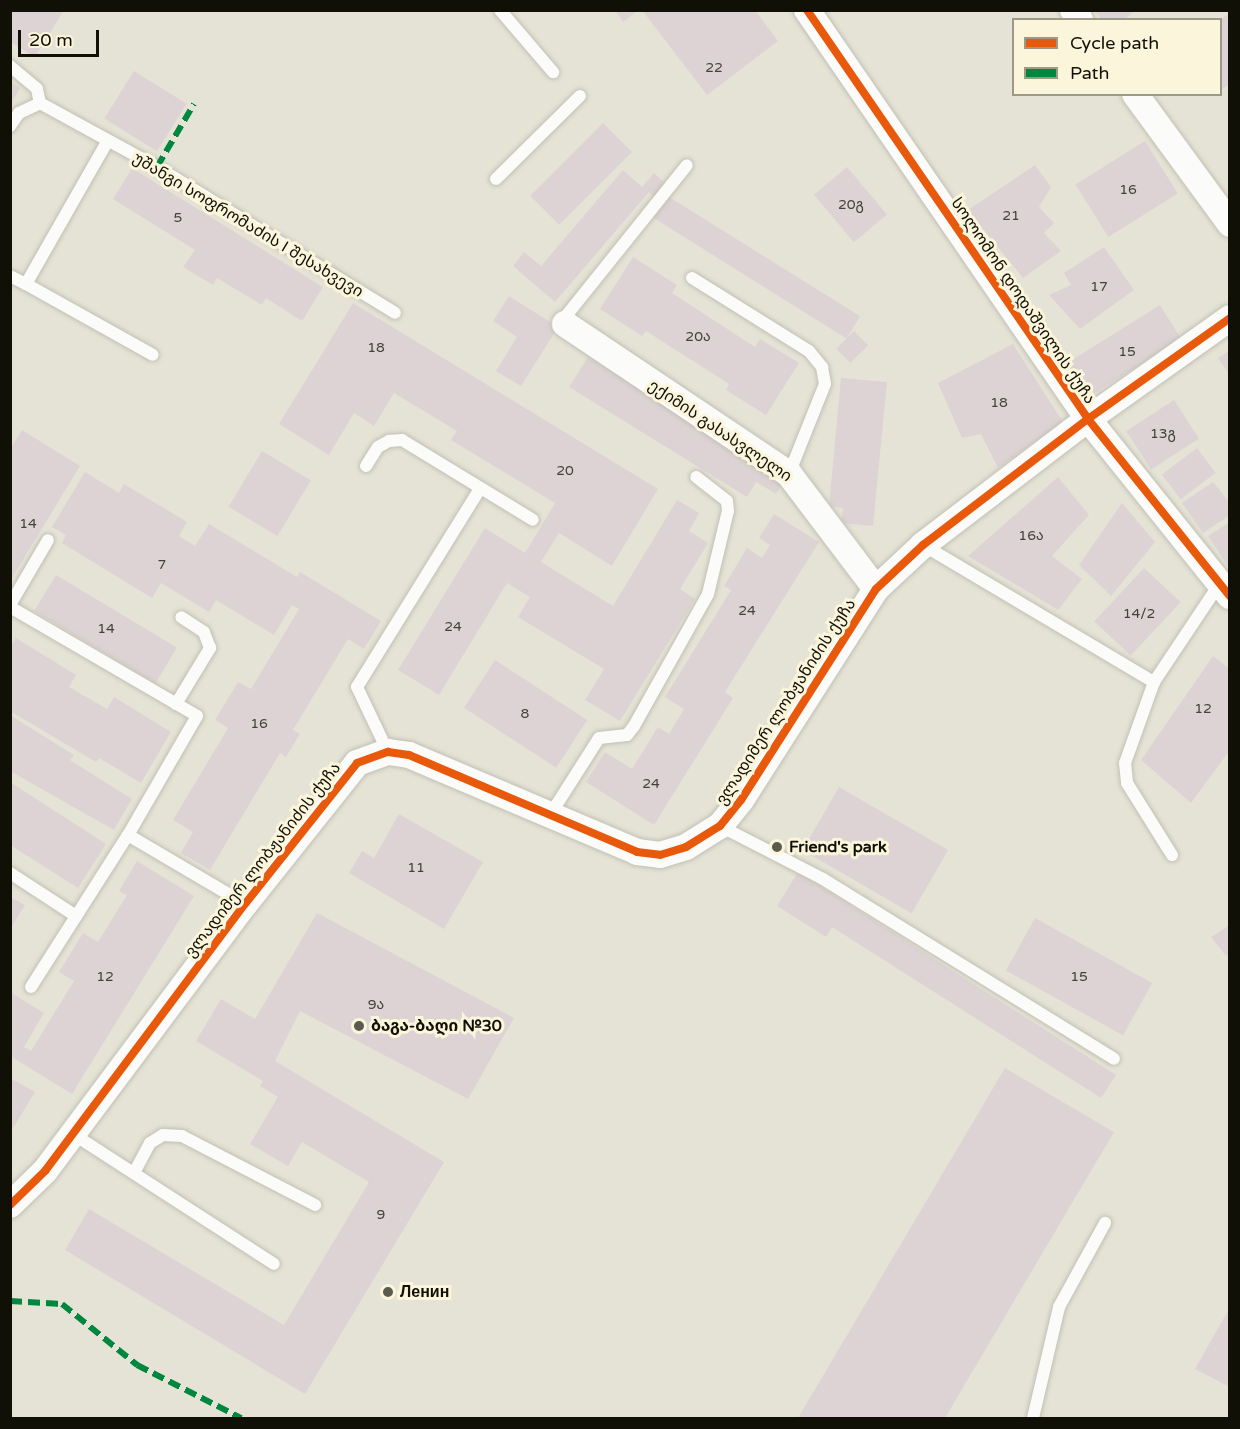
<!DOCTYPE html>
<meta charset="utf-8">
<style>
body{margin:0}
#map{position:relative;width:1240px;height:1429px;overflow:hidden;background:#e5e3d5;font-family:"Varela Round","Noto Sans Georgian",sans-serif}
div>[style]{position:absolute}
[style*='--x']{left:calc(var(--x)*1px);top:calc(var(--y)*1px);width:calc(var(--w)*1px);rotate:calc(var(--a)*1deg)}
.building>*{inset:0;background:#ddd3d4;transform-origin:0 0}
.roads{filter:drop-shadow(0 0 2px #c2c0b5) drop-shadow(0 0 2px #c2c0b5)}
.service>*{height:12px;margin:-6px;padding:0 6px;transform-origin:6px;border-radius:6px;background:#fbfbf9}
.minor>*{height:26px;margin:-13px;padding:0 13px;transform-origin:13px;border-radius:13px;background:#fbfbf9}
.quiet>*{height:6px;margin-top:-3px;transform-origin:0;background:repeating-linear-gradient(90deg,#00873e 0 12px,transparent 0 18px)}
.cycleway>*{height:8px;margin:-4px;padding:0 4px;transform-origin:4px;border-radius:4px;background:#e8590c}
.dots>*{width:16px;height:16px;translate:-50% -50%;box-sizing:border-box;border:3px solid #faf5db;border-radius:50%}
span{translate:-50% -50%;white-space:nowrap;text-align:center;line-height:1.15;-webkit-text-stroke:6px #faf5db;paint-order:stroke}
.number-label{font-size:14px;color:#44413a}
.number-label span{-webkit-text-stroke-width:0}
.street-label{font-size:16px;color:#111007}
.poi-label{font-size:16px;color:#111007;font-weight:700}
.left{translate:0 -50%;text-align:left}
.frame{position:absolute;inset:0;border:12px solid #111007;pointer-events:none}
.legend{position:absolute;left:1012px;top:18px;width:210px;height:78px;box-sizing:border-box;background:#faf5db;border:2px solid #9d9986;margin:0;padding:8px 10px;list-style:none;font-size:18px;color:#111007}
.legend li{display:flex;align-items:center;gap:12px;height:30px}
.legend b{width:30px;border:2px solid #9d9986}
.scale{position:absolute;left:18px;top:30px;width:81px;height:27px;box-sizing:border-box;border:3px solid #111007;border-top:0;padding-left:8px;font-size:18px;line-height:21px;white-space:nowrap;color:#111007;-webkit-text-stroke:4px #faf5db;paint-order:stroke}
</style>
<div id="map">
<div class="building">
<i style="clip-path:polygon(10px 10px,64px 10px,35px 57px,10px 42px)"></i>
<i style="clip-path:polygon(615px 10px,638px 10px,623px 22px)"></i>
<i style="clip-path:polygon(642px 10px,755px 10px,778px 41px,707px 95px)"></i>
<i style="clip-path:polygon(1094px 10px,1135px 10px,1124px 20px,1102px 20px)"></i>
<i style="clip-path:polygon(1230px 13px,1230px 84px,1220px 91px,1220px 20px)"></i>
<i style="left:134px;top:71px;width:62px;height:56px;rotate:32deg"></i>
<i style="clip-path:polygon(10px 82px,20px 88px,10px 105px)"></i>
<i style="left:603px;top:123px;width:41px;height:103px;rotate:45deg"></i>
<i style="left:1145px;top:141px;width:62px;height:82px;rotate:58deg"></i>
<i style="clip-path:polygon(1035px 165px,1051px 187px,1039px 207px,1054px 223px,1044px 233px,1061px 251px,1023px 278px,968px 210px)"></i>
<i style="left:847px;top:167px;width:62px;height:43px;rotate:50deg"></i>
<i style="clip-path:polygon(132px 168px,323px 287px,302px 321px,266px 298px,262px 305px,217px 278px,213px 285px,183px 267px,195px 250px,113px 199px)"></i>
<i style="clip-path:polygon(623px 170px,642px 187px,654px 173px,665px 183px,654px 197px,649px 192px,555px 302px,513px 266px,524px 252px,541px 266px)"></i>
<i style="left:666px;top:195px;width:229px;height:26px;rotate:32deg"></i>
<i style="clip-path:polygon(1104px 247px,1134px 290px,1080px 329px,1049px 295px,1071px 285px,1064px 273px)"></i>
<i style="clip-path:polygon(633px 257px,677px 285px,672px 293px,755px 347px,760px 339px,799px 363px,766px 415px,726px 390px,729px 384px,646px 331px,642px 336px,600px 309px)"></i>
<i style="clip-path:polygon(509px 296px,558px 327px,521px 386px,496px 371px,517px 337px,493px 321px)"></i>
<i style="clip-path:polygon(353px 303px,658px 489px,612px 566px,559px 533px,541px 562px,613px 606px,677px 500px,699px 513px,689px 531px,708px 543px,680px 589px,695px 599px,620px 721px,585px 700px,604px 669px,518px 617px,530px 597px,507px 583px,439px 695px,398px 670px,485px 528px,525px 553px,555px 503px,451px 440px,457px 431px,394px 393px,374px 426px,354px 413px,329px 455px,279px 424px)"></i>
<i style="left:1160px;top:305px;width:40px;height:107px;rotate:58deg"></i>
<i style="left:854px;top:331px;width:20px;height:25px;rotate:45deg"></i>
<i style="clip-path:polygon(1013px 344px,1063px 422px,998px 468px,981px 434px,962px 438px,938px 383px)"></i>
<i style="clip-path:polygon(1230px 350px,1230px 375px,1218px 358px)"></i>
<i style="clip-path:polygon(588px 357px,785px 479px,776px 494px,756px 482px,747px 497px,569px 387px)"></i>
<i style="clip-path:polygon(841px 378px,887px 382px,873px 526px,841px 523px,843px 508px,829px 506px)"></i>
<i style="left:1174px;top:400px;width:46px;height:57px;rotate:57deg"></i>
<i style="clip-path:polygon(22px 430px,80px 466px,10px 581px,10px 449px)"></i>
<i style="left:1197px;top:448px;width:31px;height:44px;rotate:53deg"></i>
<i style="left:262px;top:451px;width:57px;height:65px;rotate:31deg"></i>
<i style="clip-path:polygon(85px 472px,119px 493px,124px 484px,187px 522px,179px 536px,195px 546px,209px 524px,297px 577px,300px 572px,381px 621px,364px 649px,348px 639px,293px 730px,300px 734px,286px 757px,280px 753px,210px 870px,181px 853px,193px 832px,173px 820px,228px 728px,215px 720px,238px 682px,251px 689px,299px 609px,292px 605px,274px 635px,216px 600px,209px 612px,161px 583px,152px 598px,62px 543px,66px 535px,52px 527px)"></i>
<i style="clip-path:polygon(1058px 477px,1089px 515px,1052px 556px,1082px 579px,1058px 610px,968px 556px)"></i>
<i style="clip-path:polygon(1213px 482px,1230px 503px,1230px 515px,1203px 533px,1182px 503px)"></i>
<i style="clip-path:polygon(1122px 503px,1155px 542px,1111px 596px,1079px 565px)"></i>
<i style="clip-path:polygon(774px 514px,819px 542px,725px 692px,733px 698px,654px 825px,586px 782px,605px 752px,632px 769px,658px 727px,669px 734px,684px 709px,665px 697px,731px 590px,724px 586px,747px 548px,762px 558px,770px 545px,759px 538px)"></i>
<i style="clip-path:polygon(1230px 522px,1230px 569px,1208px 536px)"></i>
<i style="left:1144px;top:568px;width:50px;height:73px;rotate:43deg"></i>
<i style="left:56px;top:575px;width:141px;height:42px;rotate:31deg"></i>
<i style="clip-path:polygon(16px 638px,76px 675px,69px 687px,107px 709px,114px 697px,171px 732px,141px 783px,99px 758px,96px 762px,10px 711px,10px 647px)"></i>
<i style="clip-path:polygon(1213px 656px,1230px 669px,1230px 750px,1191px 803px,1141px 760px)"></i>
<i style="left:495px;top:660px;width:110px;height:57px;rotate:33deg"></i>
<i style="clip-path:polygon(10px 715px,74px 755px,70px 760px,132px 799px,114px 830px,10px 771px)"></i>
<i style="clip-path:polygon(10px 782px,106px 844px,78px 888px,10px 845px)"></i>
<i style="left:839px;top:787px;width:126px;height:73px;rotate:30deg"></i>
<i style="clip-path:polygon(399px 814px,483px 862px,444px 929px,349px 873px,362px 851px,374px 858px)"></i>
<i style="clip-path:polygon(137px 861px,194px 896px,72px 1094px,10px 1056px,10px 992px,44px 1013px,24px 1047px,31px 1051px,74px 981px,59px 972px,83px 933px,98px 942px,127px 895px,119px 891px)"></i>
<i style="clip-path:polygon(798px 872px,1116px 1075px,1101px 1098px,832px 927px,826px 937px,777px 906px)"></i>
<i style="clip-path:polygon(10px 897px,25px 905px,10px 929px)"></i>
<i style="clip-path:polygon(317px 913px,514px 1018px,468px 1099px,300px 1011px,275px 1061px,444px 1162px,305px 1394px,65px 1250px,89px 1209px,284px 1325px,369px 1182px,302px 1142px,288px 1166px,250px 1144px,278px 1097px,260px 1086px,263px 1081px,196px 1041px,221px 999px,255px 1019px)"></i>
<i style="left:1035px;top:918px;width:134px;height:60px;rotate:29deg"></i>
<i style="clip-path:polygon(1230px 925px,1230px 954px,1226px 956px,1211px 937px)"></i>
<i style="clip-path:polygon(1005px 1068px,1114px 1132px,945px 1418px,798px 1418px)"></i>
<i style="clip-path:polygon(10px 1078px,35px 1092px,10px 1133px)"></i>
<i style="clip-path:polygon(1230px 1307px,1230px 1387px,1195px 1369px)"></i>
</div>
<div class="roads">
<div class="service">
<i style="--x:500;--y:10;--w:82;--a:49.5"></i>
<i style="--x:10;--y:66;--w:35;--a:40"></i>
<i style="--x:37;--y:89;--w:14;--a:78"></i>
<i style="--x:10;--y:126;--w:16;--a:-55"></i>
<i style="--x:19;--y:113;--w:23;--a:-25"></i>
<i style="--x:40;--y:103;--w:133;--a:28.7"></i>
<i style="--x:157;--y:167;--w:279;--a:31.5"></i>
<i style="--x:496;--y:179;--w:118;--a:-44.7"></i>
<i style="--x:10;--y:276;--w:18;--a:27"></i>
<i style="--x:26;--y:284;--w:163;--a:-60.3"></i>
<i style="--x:692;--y:278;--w:138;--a:32"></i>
<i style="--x:809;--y:351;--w:21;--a:51"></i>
<i style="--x:822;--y:367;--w:17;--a:80"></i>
<i style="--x:825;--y:384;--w:97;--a:111.8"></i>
<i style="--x:26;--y:284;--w:145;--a:29.2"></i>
<i style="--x:565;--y:324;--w:8;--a:-83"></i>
<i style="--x:566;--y:316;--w:193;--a:-51.3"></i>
<i style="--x:366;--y:466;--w:22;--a:-58"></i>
<i style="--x:378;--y:447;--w:13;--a:-29"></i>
<i style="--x:389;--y:441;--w:13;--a:-4"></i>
<i style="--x:402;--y:440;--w:153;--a:31.4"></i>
<i style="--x:923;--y:545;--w:269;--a:30.7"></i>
<i style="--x:1154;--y:682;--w:119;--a:-56.3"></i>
<i style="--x:10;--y:605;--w:75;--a:-59.7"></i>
<i style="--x:10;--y:607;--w:216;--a:30.2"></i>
<i style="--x:197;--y:716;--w:138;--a:120.1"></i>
<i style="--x:128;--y:835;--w:136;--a:30.5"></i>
<i style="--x:1154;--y:682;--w:86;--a:109.7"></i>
<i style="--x:1125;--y:763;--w:20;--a:84"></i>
<i style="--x:1127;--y:783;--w:85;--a:58"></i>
<i style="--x:176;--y:704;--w:66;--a:-58.7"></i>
<i style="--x:210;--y:648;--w:17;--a:-111"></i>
<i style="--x:204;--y:632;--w:27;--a:-147"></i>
<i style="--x:388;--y:752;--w:72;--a:-115.5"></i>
<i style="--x:357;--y:687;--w:233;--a:-58.2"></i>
<i style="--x:550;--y:815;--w:91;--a:-57.5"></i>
<i style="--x:599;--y:738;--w:28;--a:-6"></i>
<i style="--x:627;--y:735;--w:11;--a:-52"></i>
<i style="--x:634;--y:726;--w:151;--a:-60.7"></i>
<i style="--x:708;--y:594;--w:85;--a:-76.5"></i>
<i style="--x:728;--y:511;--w:10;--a:-96"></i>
<i style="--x:727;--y:501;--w:39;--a:-142"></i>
<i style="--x:720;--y:826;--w:116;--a:27.2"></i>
<i style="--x:823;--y:879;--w:342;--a:31.7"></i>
<i style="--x:10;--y:873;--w:79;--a:33.1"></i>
<i style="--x:31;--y:987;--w:180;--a:-57.5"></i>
<i style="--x:73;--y:1134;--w:239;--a:32.9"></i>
<i style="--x:134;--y:1173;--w:34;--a:-62"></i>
<i style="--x:150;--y:1143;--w:15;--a:-32"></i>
<i style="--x:163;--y:1135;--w:19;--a:3"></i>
<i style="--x:182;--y:1136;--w:150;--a:27.4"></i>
<i style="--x:1033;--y:1418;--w:114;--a:-76.8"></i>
<i style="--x:1059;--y:1307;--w:96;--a:-61.3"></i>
</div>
<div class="minor">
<i style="--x:807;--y:10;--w:496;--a:55.5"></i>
<i style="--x:1088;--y:419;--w:227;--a:51.3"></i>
<i style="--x:1073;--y:10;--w:12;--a:55"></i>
<i style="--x:1135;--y:94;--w:161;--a:53.8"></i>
<i style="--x:565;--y:324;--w:270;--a:33.8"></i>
<i style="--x:789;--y:474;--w:144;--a:52.9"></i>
<i style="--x:10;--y:1205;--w:49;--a:-44.2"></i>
<i style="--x:45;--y:1171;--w:334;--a:-53.2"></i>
<i style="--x:245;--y:904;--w:180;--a:-51.5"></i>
<i style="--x:357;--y:763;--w:33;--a:-20"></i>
<i style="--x:388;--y:752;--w:21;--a:8"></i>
<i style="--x:409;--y:755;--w:248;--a:23"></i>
<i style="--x:637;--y:852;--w:23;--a:7"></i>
<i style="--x:660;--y:855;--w:27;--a:-17"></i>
<i style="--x:686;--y:847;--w:40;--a:-32"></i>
<i style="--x:720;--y:826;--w:33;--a:-51"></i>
<i style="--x:741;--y:800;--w:250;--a:-57.4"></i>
<i style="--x:876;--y:589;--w:64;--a:-43.1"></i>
<i style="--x:923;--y:545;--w:208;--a:-37.4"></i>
<i style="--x:1088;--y:419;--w:174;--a:-35.4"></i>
</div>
</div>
<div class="quiet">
<i style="--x:157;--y:167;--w:73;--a:-59.6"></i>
<i style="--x:10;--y:1301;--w:52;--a:3.3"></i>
<i style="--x:62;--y:1304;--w:97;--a:39.1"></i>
<i style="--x:137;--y:1365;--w:117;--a:27"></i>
</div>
<div class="cycleway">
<i style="--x:807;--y:10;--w:496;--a:55.5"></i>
<i style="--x:1088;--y:419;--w:227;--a:51.3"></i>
<i style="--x:10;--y:1205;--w:49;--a:-44.2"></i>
<i style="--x:45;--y:1171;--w:334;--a:-53.2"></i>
<i style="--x:245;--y:904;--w:180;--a:-51.5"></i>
<i style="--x:357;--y:763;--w:33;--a:-20"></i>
<i style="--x:388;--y:752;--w:21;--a:8"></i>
<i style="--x:409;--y:755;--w:248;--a:23"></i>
<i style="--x:637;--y:852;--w:23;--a:7"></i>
<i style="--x:660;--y:855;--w:27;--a:-17"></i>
<i style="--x:686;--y:847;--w:40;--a:-32"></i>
<i style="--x:720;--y:826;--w:33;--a:-51"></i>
<i style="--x:741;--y:800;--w:250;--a:-57.4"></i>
<i style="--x:876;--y:589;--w:64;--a:-43.1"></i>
<i style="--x:923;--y:545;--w:208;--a:-37.4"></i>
<i style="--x:1088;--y:419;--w:174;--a:-35.4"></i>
</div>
<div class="dots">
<i style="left:777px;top:847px;background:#5b5a4f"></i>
<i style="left:359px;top:1026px;background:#5b5a4f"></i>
<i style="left:388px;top:1292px;background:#5b5a4f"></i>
</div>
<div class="number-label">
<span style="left:714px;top:68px">22</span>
<span style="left:1128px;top:190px">16</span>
<span style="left:851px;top:205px">20გ</span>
<span style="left:1011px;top:216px">21</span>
<span style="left:178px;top:218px">5</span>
<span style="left:1099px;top:287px">17</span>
<span style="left:698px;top:337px">20ა</span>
<span style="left:376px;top:348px">18</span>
<span style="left:1127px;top:352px">15</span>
<span style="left:999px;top:403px">18</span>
<span style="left:1163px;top:434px">13გ</span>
<span style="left:565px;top:471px">20</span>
<span style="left:28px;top:524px">14</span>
<span style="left:1031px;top:536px">16ა</span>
<span style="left:162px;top:565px">7</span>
<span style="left:747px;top:611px">24</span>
<span style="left:1139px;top:614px">14/2</span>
<span style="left:453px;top:627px">24</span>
<span style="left:106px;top:629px">14</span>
<span style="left:1203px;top:709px">12</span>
<span style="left:525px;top:714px">8</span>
<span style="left:259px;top:724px">16</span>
<span style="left:651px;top:784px">24</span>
<span style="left:416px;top:868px">11</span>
<span style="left:105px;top:977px">12</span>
<span style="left:1079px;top:977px">15</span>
<span style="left:376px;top:1005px">9ა</span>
<span style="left:381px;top:1215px">9</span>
</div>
<div class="street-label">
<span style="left:248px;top:225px;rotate:31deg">უშანგი სოფრომაძის I შესახვევი</span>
<span style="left:1023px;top:301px;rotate:56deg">სოლომონ დოდაშვილის ქუჩა</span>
<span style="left:720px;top:431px;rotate:34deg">ექიმის გასასვლელი</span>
<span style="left:786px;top:702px;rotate:-57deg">ვლადიმერ ლობჟანიძის ქუჩა</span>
<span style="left:263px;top:860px;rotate:-52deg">ვლადიმერ ლობჟანიძის ქუჩა</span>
</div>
<div class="poi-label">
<span class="left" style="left:789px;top:847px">Friend's park</span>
<span class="left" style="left:371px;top:1026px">ბაგა-ბაღი №30</span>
<span class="left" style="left:400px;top:1292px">Ленин</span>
</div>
<div class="frame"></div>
<ul class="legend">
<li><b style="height:8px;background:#e8590c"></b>Cycle path</li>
<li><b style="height:8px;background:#00873e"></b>Path</li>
</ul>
<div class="scale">20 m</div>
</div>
